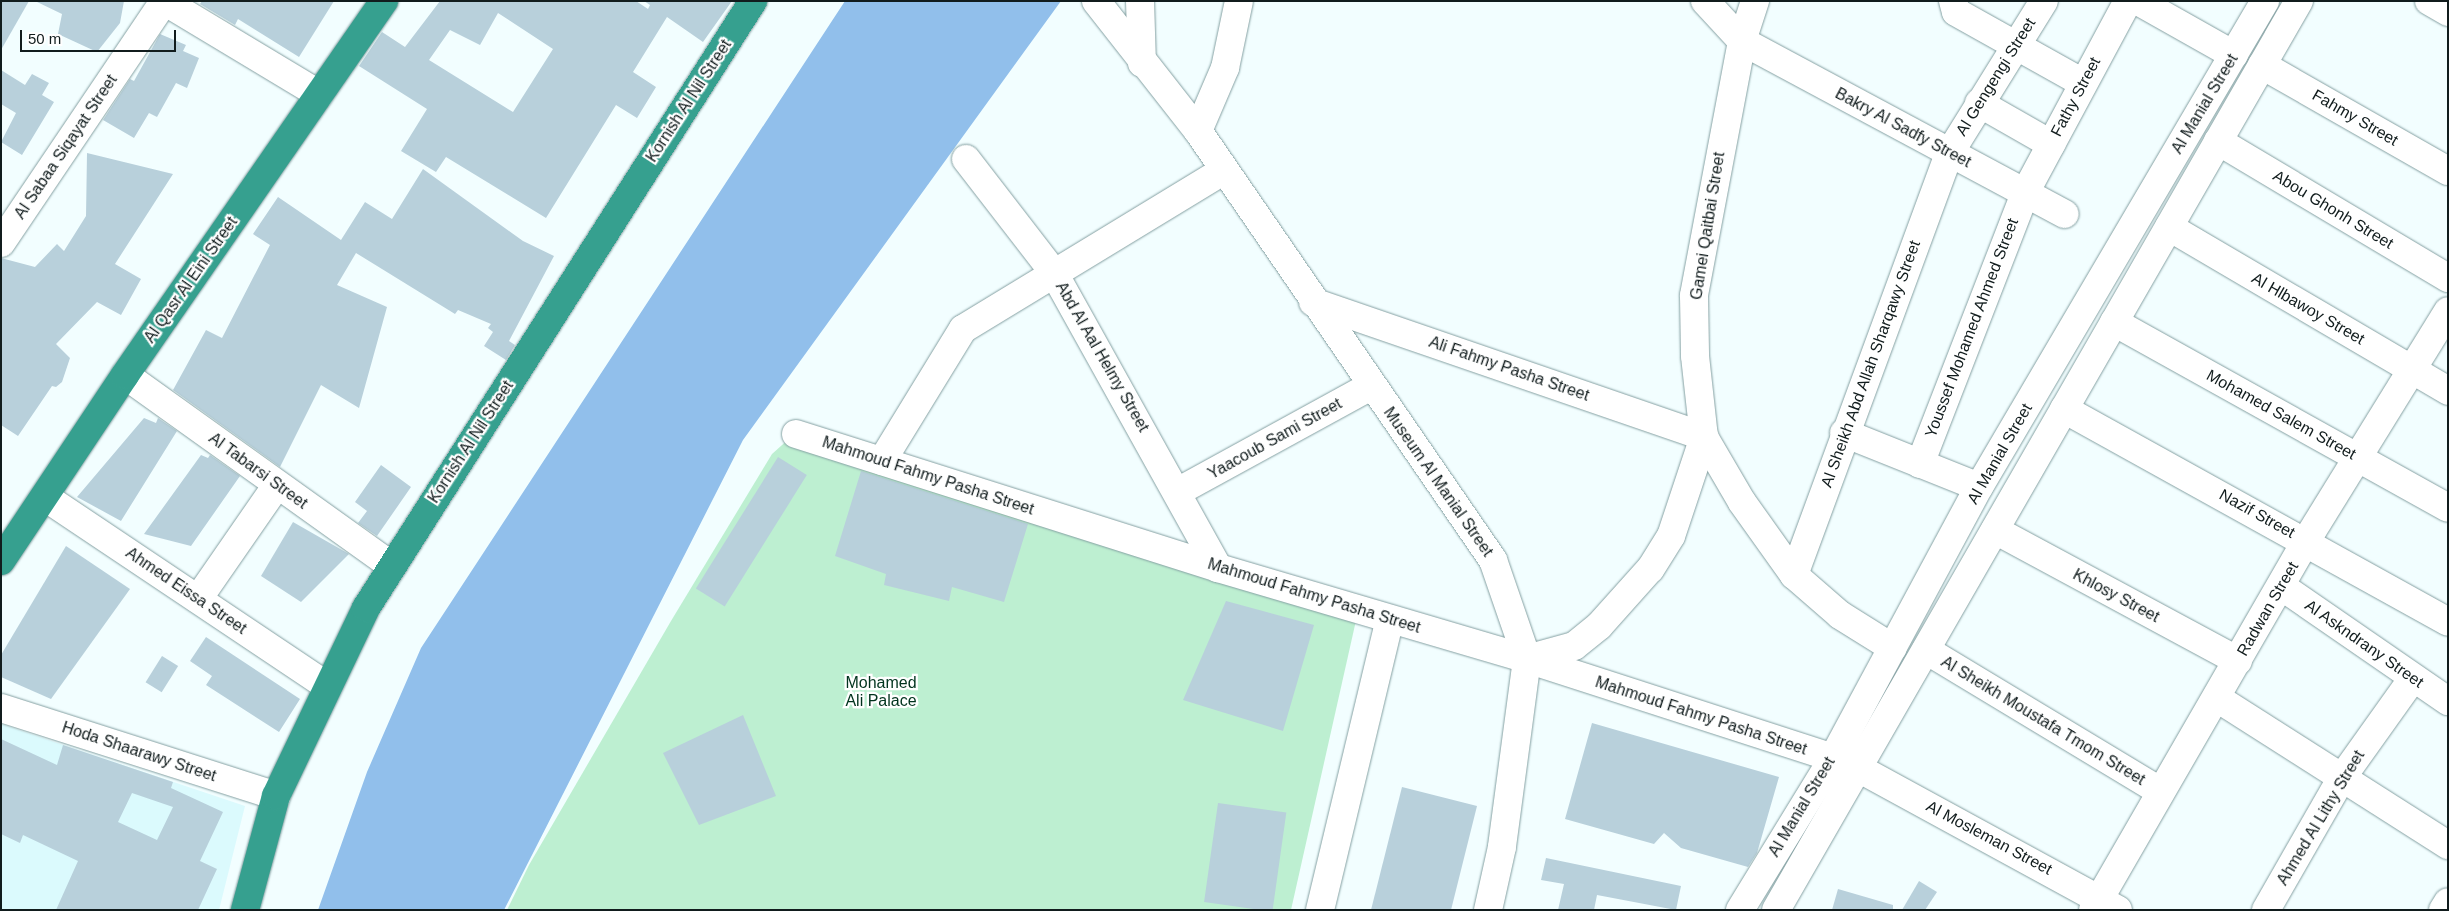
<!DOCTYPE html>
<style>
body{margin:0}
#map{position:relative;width:2449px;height:911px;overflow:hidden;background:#f2feff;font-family:Helvetica,sans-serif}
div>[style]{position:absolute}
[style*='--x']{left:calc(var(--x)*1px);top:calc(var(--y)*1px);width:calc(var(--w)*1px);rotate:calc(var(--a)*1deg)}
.built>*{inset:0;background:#dbfafd}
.green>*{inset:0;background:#bdefd1}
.water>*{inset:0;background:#91bfeb}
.building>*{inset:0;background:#b8d0db;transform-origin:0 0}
.roads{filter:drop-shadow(0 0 1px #84a0a2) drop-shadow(0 0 1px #84a0a2)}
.minor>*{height:28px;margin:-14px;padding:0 14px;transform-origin:14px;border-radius:14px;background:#fff}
.highway>*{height:28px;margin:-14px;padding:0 14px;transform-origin:14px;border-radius:14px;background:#36a08f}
span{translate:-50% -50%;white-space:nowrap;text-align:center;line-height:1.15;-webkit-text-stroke:4.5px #fff;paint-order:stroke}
.street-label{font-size:16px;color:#111c1d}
.park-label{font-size:16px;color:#00331d}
.frame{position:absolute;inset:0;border:2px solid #111c1d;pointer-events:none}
.scale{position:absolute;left:20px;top:30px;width:156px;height:22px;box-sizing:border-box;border:2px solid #111c1d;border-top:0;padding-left:6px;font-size:15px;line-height:18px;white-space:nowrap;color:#111c1d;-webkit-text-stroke:4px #fff;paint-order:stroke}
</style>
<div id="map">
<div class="built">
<i style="clip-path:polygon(1px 724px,245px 806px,219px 910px,1px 910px)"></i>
</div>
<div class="green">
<i style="clip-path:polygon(791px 437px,1357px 616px,1291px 910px,507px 910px,529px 865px,671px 621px,772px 454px)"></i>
</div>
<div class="water">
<i style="clip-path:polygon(845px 1px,1061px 1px,743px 440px,504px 910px,318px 910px,367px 772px,421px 648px)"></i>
</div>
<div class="building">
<i style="clip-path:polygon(1px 1px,29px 1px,1px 50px)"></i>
<i style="clip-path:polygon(35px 1px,124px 1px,120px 23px,97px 52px,58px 34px,62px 14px)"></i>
<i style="clip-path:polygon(202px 1px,334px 1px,299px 57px,238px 19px,235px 25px,200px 4px)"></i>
<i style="clip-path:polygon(evenodd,440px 1px,636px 1px,648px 9px,650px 5px,644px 1px,732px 1px,703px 42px,667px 17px,633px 72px,656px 87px,637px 118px,616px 105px,546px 218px,446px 157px,436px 172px,401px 151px,427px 109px,359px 66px,382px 32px,405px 47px,440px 1px,498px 13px,553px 49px,513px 112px,429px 60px,450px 30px,480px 45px,498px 13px)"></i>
<i style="clip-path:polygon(160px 34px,186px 45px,183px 51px,199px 58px,187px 88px,176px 83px,157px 117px,149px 113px,134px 138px,103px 120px,130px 79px,134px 81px)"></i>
<i style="clip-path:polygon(1px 70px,25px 85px,32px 74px,49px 83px,42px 95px,54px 102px,22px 155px,1px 142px,16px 113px,1px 104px)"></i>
<i style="clip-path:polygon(87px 153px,173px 174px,115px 264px,141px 279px,121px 315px,97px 302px,56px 344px,70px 358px,62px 382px,56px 387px,52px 386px,18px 436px,1px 425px,1px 258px,35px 267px,57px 244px,64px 251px,86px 216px)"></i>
<i style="clip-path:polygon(423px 169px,523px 241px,554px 256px,509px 341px,515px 345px,506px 360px,484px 346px,493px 332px,488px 328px,491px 324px,458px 310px,455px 314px,356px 253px,337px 285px,387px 307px,359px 408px,321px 385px,280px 467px,173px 390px,206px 330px,222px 338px,270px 245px,253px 234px,278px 197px,341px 240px,365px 202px,392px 219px)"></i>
<i style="clip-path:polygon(144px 418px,156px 423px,158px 418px,177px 431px,121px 521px,77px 497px)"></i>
<i style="clip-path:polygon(201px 455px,208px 458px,210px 455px,240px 476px,191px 546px,144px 534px)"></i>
<i style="left:778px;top:457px;width:34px;height:155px;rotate:32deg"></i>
<i style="clip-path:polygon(381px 465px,411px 487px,377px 536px,358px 523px,367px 511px,355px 502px)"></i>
<i style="clip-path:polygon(861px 471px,1028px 524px,1004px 602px,952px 587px,949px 601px,884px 585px,886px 574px,835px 556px)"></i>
<i style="clip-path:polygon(293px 522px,349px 554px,301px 602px,261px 576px)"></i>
<i style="clip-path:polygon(66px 546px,130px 589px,51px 699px,1px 677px,1px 655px)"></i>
<i style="clip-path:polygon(1226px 601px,1314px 625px,1283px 731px,1183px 700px)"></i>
<i style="clip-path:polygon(206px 637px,300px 699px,279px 732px,206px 685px,212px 676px,190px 661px)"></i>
<i style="left:162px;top:656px;width:19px;height:31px;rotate:32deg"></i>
<i style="clip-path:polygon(743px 715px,776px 796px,699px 825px,663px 753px)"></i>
<i style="clip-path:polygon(1592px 723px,1779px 777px,1757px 853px,1748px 867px,1681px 848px,1664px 833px,1654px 844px,1565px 819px)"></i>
<i style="clip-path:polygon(evenodd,1px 739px,57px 765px,63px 745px,173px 782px,171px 788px,223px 812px,200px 861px,217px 869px,198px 910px,56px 910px,78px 861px,23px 835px,20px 843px,1px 834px,1px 739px,132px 793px,173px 807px,157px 840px,118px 822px,132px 793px)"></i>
<i style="clip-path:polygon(1402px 787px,1477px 806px,1451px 910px,1371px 910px)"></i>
<i style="left:1218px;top:803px;width:69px;height:100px;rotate:8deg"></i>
<i style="clip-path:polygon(1546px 858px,1681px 886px,1676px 910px,1597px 895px,1594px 910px,1558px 910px,1564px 884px,1541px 880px)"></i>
<i style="clip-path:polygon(1919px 881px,1937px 892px,1925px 910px,1902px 910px)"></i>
<i style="clip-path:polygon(1838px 889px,1893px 905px,1893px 910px,1832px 910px)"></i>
</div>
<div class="roads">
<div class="minor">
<i style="--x:164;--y:1;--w:181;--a:31"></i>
<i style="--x:1096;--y:1;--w:165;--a:51.9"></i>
<i style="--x:1198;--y:131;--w:521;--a:55.49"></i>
<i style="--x:1493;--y:560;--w:105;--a:71"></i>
<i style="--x:1527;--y:659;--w:190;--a:97.6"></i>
<i style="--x:1502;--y:847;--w:65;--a:102.5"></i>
<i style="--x:1140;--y:1;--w:62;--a:88.2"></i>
<i style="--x:1705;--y:1;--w:54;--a:47.2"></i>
<i style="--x:1742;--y:41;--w:366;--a:28.2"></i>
<i style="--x:1755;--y:1;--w:42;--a:108"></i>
<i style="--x:1742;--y:41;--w:259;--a:100.7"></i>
<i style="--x:1694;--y:296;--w:60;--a:89"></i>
<i style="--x:1695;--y:356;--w:81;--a:83.7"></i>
<i style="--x:1704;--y:437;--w:75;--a:59.7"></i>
<i style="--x:1742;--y:502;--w:90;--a:54.5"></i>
<i style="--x:1794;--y:575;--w:61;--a:41"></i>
<i style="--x:1840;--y:615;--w:62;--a:31.9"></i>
<i style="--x:1953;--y:1;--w:11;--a:75"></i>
<i style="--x:1956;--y:12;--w:145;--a:29.2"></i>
<i style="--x:2138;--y:1;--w:110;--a:29.4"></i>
<i style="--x:2429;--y:1;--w:22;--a:30"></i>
<i style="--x:2262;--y:65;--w:214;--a:29.7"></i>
<i style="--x:1979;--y:103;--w:83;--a:29.7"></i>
<i style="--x:1198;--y:131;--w:69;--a:-66.8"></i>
<i style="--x:1225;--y:68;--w:68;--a:-78.2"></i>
<i style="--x:2218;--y:141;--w:268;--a:30.8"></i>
<i style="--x:966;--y:159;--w:144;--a:52.3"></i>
<i style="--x:1054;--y:273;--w:338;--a:60.9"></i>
<i style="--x:2169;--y:227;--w:324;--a:30.4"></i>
<i style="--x:1;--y:243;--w:292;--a:-56"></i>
<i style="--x:1313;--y:302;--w:414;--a:19"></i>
<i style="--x:1704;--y:437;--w:104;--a:108.4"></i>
<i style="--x:1671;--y:536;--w:39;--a:122"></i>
<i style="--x:1650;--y:569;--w:76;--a:131.8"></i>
<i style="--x:1599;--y:626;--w:32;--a:141"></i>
<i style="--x:1574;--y:646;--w:49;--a:164.5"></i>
<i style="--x:2114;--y:322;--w:382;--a:29.1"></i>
<i style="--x:125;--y:375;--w:328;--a:35.6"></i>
<i style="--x:2064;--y:409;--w:439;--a:29"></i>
<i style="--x:1844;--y:433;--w:145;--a:21.8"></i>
<i style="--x:796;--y:434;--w:443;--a:17.6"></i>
<i style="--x:1218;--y:568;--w:322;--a:16.4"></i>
<i style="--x:1527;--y:659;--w:322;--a:17.9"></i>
<i style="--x:882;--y:461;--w:155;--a:-58.5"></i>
<i style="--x:963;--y:329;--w:306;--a:-31.3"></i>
<i style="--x:1920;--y:464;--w:291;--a:-68.8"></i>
<i style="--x:2025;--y:193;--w:218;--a:-61.8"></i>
<i style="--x:1179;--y:491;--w:219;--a:-28.7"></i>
<i style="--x:45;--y:497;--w:338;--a:33.8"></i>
<i style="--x:1995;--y:530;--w:276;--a:28.3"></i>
<i style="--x:1794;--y:575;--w:449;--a:-69.8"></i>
<i style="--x:1949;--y:154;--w:180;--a:-58.2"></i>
<i style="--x:2281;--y:586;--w:203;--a:34.6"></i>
<i style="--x:198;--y:599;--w:139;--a:-55.3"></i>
<i style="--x:1926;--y:650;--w:273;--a:31.1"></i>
<i style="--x:2217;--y:698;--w:274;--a:32.5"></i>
<i style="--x:1;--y:708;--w:289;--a:17.7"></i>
<i style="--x:1858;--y:768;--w:296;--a:28.6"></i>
<i style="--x:1320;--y:910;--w:299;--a:-76.5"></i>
<i style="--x:1740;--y:910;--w:178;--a:-58.5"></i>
<i style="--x:1833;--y:758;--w:308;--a:-61.7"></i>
<i style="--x:1979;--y:487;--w:564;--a:-59.52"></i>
<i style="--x:1776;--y:910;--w:1049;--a:-60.09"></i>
<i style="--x:2093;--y:910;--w:426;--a:-60"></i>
<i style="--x:2306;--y:541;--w:270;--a:-58.3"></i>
<i style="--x:2266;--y:910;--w:151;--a:-60.2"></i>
<i style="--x:2341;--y:779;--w:124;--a:-54.5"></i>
<i style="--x:2443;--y:910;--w:9;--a:-58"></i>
</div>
<div class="highway">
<i style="--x:1;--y:561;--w:224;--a:-56.3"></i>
<i style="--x:125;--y:375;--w:455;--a:-55.3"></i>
<i style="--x:245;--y:910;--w:118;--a:-74.8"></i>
<i style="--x:276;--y:796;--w:208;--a:-64.4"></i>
<i style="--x:366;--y:608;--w:720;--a:-57.48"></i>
</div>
</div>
<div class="street-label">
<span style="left:1996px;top:77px;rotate:-58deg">Al Gengengi Street</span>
<span style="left:2076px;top:97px;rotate:-62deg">Fathy Street</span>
<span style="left:689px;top:101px;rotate:-57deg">Kornish Al Nil Street</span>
<span style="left:2205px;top:104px;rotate:-59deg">Al Manial Street</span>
<span style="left:2355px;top:118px;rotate:30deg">Fahmy Street</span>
<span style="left:1903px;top:128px;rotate:28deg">Bakry Al Sadfy Street</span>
<span style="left:66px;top:147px;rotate:-56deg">Al Sabaa Siqayat Street</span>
<span style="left:2333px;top:210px;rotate:31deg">Abou Ghonh Street</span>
<span style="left:1708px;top:226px;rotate:-81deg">Gamei Qaitbai Street</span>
<span style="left:191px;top:280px;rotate:-55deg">Al Qasr Al Eini Street</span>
<span style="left:2308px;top:309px;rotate:30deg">Al Hlbawoy Street</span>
<span style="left:1972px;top:328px;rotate:-69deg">Youssef Mohamed Ahmed Street</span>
<span style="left:1102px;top:357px;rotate:60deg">Abd Al Aal Helmy Street</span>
<span style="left:1871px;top:364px;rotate:-70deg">Al Sheikh Abd Allah Sharqawy Street</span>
<span style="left:1509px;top:369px;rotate:19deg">Ali Fahmy Pasha Street</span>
<span style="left:2281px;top:415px;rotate:29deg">Mohamed Salem Street</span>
<span style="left:1275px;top:439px;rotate:-29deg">Yaacoub Sami Street</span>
<span style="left:471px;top:442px;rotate:-57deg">Kornish Al Nil Street</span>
<span style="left:2000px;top:454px;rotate:-60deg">Al Manial Street</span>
<span style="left:258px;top:471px;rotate:36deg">Al Tabarsi Street</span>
<span style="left:928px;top:476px;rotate:18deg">Mahmoud Fahmy Pasha Street</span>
<span style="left:1438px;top:482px;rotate:55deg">Museum Al Manial Street</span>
<span style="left:2257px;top:514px;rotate:29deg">Nazif Street</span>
<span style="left:186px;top:591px;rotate:34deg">Ahmed Eissa Street</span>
<span style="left:1314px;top:596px;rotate:17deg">Mahmoud Fahmy Pasha Street</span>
<span style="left:2116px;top:596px;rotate:28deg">Khlosy Street</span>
<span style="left:2268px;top:609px;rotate:-60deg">Radwan Street</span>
<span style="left:2364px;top:644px;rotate:35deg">Al Askndrany Street</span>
<span style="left:1701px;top:716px;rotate:18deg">Mahmoud Fahmy Pasha Street</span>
<span style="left:2043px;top:721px;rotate:31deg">Al Sheikh Moustafa Tmom Street</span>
<span style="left:139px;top:752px;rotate:18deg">Hoda Shaarawy Street</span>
<span style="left:1802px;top:807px;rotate:-59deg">Al Manial Street</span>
<span style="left:2321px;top:818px;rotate:-59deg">Ahmed Al Lithy Street</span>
<span style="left:1989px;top:838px;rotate:28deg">Al Mosleman Street</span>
</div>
<div class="park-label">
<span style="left:881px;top:692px">Mohamed<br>Ali Palace</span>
</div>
<div class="frame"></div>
<div class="scale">50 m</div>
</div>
